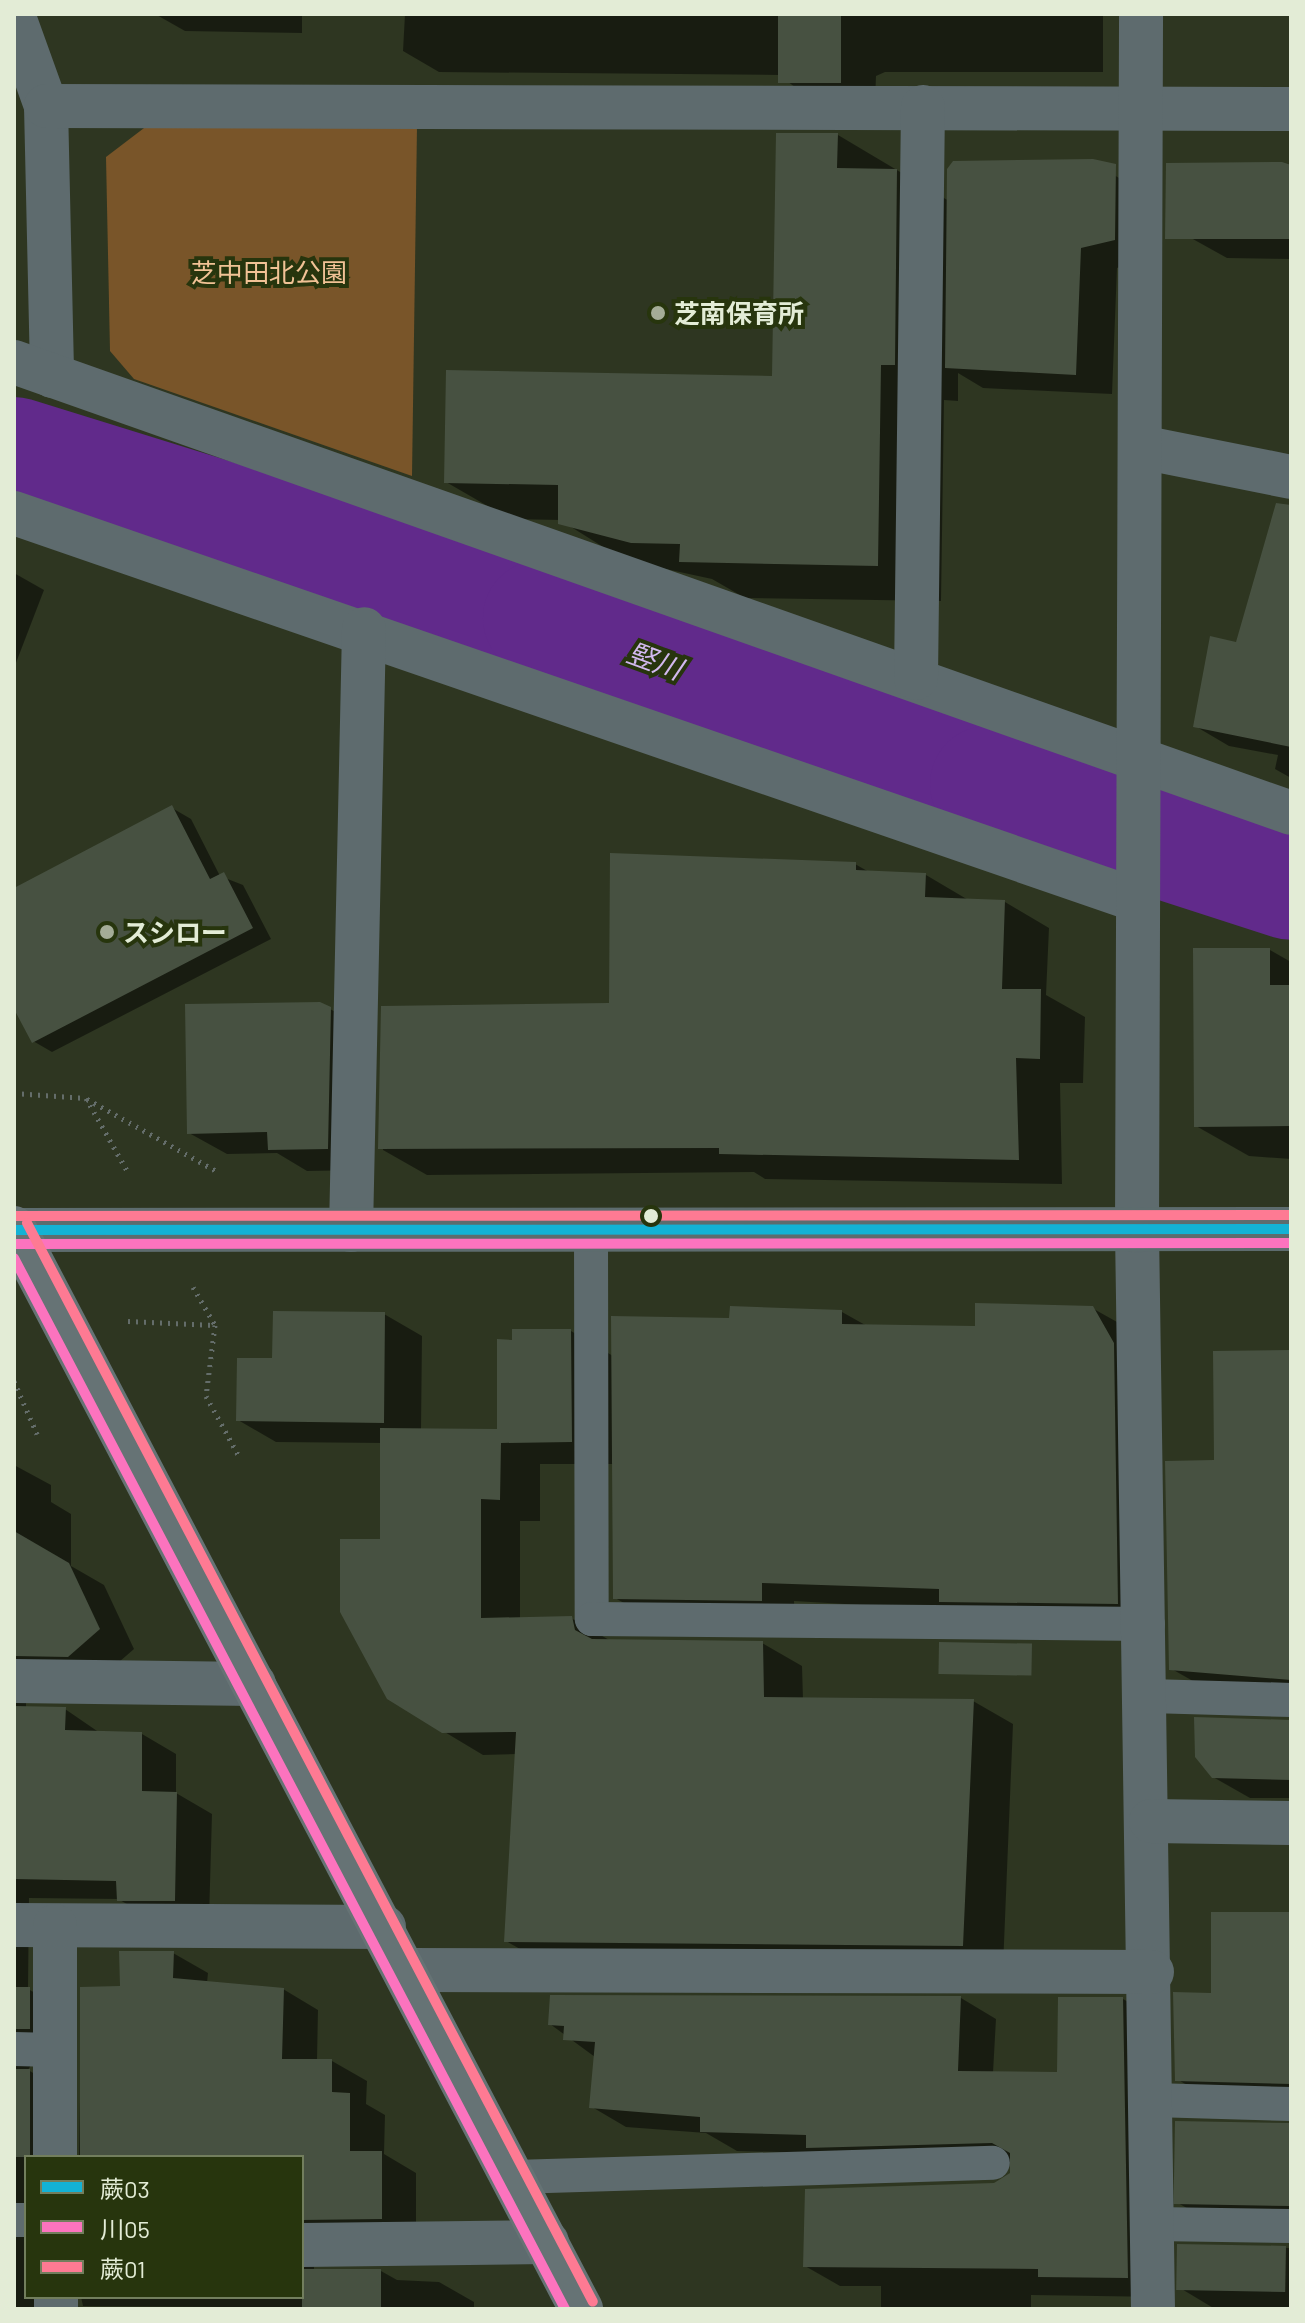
<!DOCTYPE html>
<meta charset="utf-8">
<style>
body{margin:0}
#map{position:relative;width:1305px;height:2323px;overflow:hidden;background:#2e3621;font-family:Barlow,"Noto Sans JP",sans-serif}
div>[style]{position:absolute}
[style*='--x']{left:calc(var(--x)*1px);top:calc(var(--y)*1px);width:calc(var(--w)*1px);rotate:calc(var(--a)*1deg)}
.green>*{inset:0;background:#795529}
.shadow>*{inset:0;background:#0007}
.river>*{height:116px;margin:-58px;padding:0 58px;transform-origin:58px;border-radius:58px;background:#612a8b}
.building>*{inset:0;background:#475141;transform-origin:0 0}
.path>*{height:5px;margin-top:-2.5px;transform-origin:0;background:repeating-linear-gradient(90deg,#646d6a 0 2px,transparent 0 8px)}
.service>*{height:34px;margin:-17px;padding:0 17px;transform-origin:17px;border-radius:17px;background:#5e6b6e}
.minor>*{height:44px;margin:-22px;padding:0 22px;transform-origin:22px;border-radius:22px;background:#5e6b6e}
.tertiary>*{height:44px;margin:-22px;padding:0 22px;transform-origin:22px;border-radius:22px;background:#5e6b6e}
.secondary>*{height:44px;margin:-22px;padding:0 22px;transform-origin:22px;border-radius:22px;background:#5d6c6e}
.primary>*{height:44px;margin:-22px;padding:0 22px;transform-origin:22px;border-radius:22px;background:#667375}
.bus-1>*{height:10px;margin:-5px;padding:0 5px;transform-origin:5px;border-radius:5px;background:#13b2d5}
.bus-2>*{height:10px;margin:-5px;padding:0 5px;transform-origin:5px;border-radius:5px;background:#fc73be}
.bus-3>*{height:10px;margin:-5px;padding:0 5px;transform-origin:5px;border-radius:5px;background:#fe7a93}
.dots>*{width:22px;height:22px;translate:-50% -50%;box-sizing:border-box;border:4px solid #27350d;border-radius:50%}
span{translate:-50% -50%;white-space:nowrap;text-align:center;line-height:1.15;-webkit-text-stroke:8px #27350d;paint-order:stroke}
.park-label{font-size:26px;color:#f1c295}
.poi-label{font-size:26px;color:#e3ecd6;font-weight:700}
.left{translate:0 -50%;text-align:left}
.water-label{font-size:28px;color:#d2b9ef;font-style:italic}
.frame{position:absolute;inset:0;border:16px solid #e3ecd6;pointer-events:none}
.legend{position:absolute;left:24px;top:2155px;width:280px;height:144px;box-sizing:border-box;background:#27350d;border:2px solid #727e5d;margin:0;padding:10px 14px;list-style:none;font-size:24px;color:#e3ecd6}
.legend li{display:flex;align-items:center;gap:16px;height:40px}
.legend b{width:40px;border:2px solid #727e5d}
</style>
<div id="map">
<div class="green">
<i style="clip-path:polygon(148px 125px,417px 126px,412px 476px,134px 379px,110px 351px,106px 157px)"></i>
</div>
<div class="shadow">
<i style="clip-path:polygon(155px 14px,302px 14px,302px 33px,185px 31px)"></i>
<i style="clip-path:polygon(405px 14px,1103px 14px,1103px 72px,885px 72px,876px 76px,875px 103px,816px 103px,779px 75px,439px 72px,403px 51px)"></i>
<i style="clip-path:polygon(838px 135px,949px 201px,1098px 166px,1135px 187px,1137px 261px,1117px 268px,1112px 394px,983px 388px,958px 373px,958px 401px,944px 400px,941px 601px,745px 598px,712px 579px,624px 560px,560px 520px,510px 519px,446px 482px,774px 378px)"></i>
<i style="clip-path:polygon(1291px 166px,1291px 259px,1227px 258px,1191px 238px)"></i>
<i style="clip-path:polygon(1291px 532px,1291px 778px,1275px 769px,1278px 755px,1229px 746px,1195px 726px)"></i>
<i style="clip-path:polygon(14px 573px,44px 590px,14px 668px)"></i>
<i style="clip-path:polygon(172px 808px,191px 819px,220px 876px,243px 885px,271px 939px,52px 1052px,33px 1041px,14px 1004px,14px 890px)"></i>
<i style="clip-path:polygon(855px 864px,869px 872px,926px 875px,970px 901px,1005px 902px,1049px 928px,1046px 995px,1085px 1017px,1083px 1083px,1060px 1083px,1062px 1184px,765px 1179px,754px 1172px,427px 1175px,383px 1150px,383px 1008px,610px 1005px)"></i>
<i style="clip-path:polygon(1270px 950px,1291px 962px,1291px 1159px,1249px 1156px,1196px 1126px)"></i>
<i style="clip-path:polygon(330px 1009px,368px 1030px,365px 1170px,307px 1171px,277px 1153px,227px 1154px,189px 1133px)"></i>
<i style="clip-path:polygon(1092px 1308px,1126px 1327px,1150px 1622px,794px 1601px,795px 1619px,649px 1617px,615px 1598px,614px 1464px,540px 1464px,540px 1521px,520px 1521px,520px 1619px,571px 1618px,611px 1641px,762px 1643px,802px 1666px,803px 1699px,973px 1701px,1013px 1724px,1003px 1968px,545px 1963px,506px 1941px,517px 1754px,483px 1755px,443px 1731px,382px 1541px,382px 1443px,276px 1442px,238px 1420px,274px 1360px,384px 1314px,422px 1336px,421px 1430px,499px 1431px,514px 1342px,571px 1331px,613px 1356px,731px 1320px,842px 1312px,867px 1326px,977px 1328px)"></i>
<i style="clip-path:polygon(1291px 1352px,1291px 1697px,1207px 1689px,1170px 1668px,1216px 1462px)"></i>
<i style="clip-path:polygon(14px 1465px,51px 1485px,51px 1502px,71px 1514px,71px 1566px,104px 1585px,134px 1649px,103px 1676px,26px 1689px,26px 1708px,65px 1709px,100px 1733px,142px 1734px,176px 1754px,176px 1793px,212px 1814px,209px 1920px,153px 1919px,118px 1899px,29px 1898px,28px 1989px,64px 2009px,28px 2070px,64px 2091px,66px 2157px,26px 2157px,26px 2297px,51px 2297px,50px 2309px,14px 2309px)"></i>
<i style="clip-path:polygon(1291px 1722px,1291px 1798px,1250px 1798px,1213px 1777px)"></i>
<i style="clip-path:polygon(1291px 1914px,1291px 2102px,1211px 2100px,1177px 2079px,1213px 1995px)"></i>
<i style="clip-path:polygon(173px 1953px,208px 1973px,207px 1983px,283px 1989px,318px 2010px,317px 2061px,332px 2061px,367px 2081px,366px 2104px,385px 2115px,384px 2154px,416px 2173px,416px 2238px,314px 2254px,314px 2272px,381px 2271px,397px 2280px,439px 2282px,474px 2302px,474px 2309px,83px 2306px,81px 2297px,302px 2297px,302px 2157px,79px 2157px,82px 1989px,122px 1988px)"></i>
<i style="clip-path:polygon(961px 1998px,996px 2019px,993px 2073px,1059px 2074px,1123px 1999px,1158px 2019px,1162px 2297px,1031px 2295px,1031px 2309px,881px 2309px,881px 2286px,840px 2286px,805px 2266px,994px 2185px,1012px 2174px,1012px 2162px,842px 2167px,818px 2153px,737px 2151px,706px 2133px,626px 2127px,592px 2107px,595px 2057px,550px 2024px)"></i>
<i style="clip-path:polygon(1177px 2123px,1291px 2126px,1291px 2224px,1213px 2223px,1178px 2203px)"></i>
<i style="clip-path:polygon(1179px 2246px,1291px 2248px,1291px 2309px,1215px 2309px,1180px 2288px)"></i>
</div>
<div class="river">
<i style="--x:14;--y:455;--w:552;--a:17.19"></i>
<i style="--x:541;--y:618;--w:477;--a:20.4"></i>
<i style="--x:988;--y:784;--w:318;--a:17.9"></i>
</div>
<div class="building">
<i style="left:778px;top:14px;width:63px;height:69px"></i>
<i style="clip-path:polygon(776px 133px,838px 133px,837px 168px,897px 169px,895px 365px,881px 365px,878px 566px,679px 562px,680px 544px,631px 543px,558px 524px,558px 485px,444px 483px,446px 370px,772px 376px)"></i>
<i style="clip-path:polygon(1093px 159px,1116px 164px,1115px 240px,1081px 248px,1076px 375px,945px 368px,947px 169px,953px 161px)"></i>
<i style="clip-path:polygon(1282px 162px,1291px 165px,1291px 239px,1165px 239px,1166px 163px)"></i>
<i style="clip-path:polygon(1276px 503px,1291px 505px,1291px 747px,1193px 727px,1210px 636px,1236px 642px)"></i>
<i style="clip-path:polygon(172px 805px,210px 879px,224px 872px,253px 928px,32px 1043px,14px 1009px,14px 888px)"></i>
<i style="clip-path:polygon(610px 853px,856px 862px,856px 870px,926px 873px,925px 897px,1005px 900px,1002px 989px,1041px 989px,1040px 1059px,1016px 1058px,1019px 1160px,719px 1154px,719px 1148px,378px 1149px,381px 1006px,609px 1003px)"></i>
<i style="clip-path:polygon(1193px 948px,1270px 948px,1270px 985px,1291px 985px,1291px 1126px,1194px 1127px)"></i>
<i style="clip-path:polygon(320px 1002px,331px 1007px,328px 1149px,268px 1150px,267px 1132px,187px 1134px,185px 1004px)"></i>
<i style="clip-path:polygon(975px 1303px,1093px 1306px,1114px 1343px,1118px 1604px,939px 1602px,939px 1589px,762px 1583px,762px 1601px,613px 1599px,611px 1316px,729px 1318px,730px 1306px,842px 1310px,842px 1324px,975px 1326px)"></i>
<i style="clip-path:polygon(273px 1311px,385px 1312px,384px 1423px,236px 1421px,237px 1358px,272px 1358px)"></i>
<i style="clip-path:polygon(512px 1329px,571px 1329px,572px 1442px,501px 1443px,500px 1500px,481px 1499px,481px 1618px,572px 1616px,575px 1630px,592px 1639px,763px 1641px,764px 1697px,974px 1699px,963px 1946px,504px 1942px,516px 1732px,442px 1733px,387px 1699px,340px 1612px,340px 1539px,380px 1539px,380px 1428px,497px 1429px,497px 1339px,512px 1340px)"></i>
<i style="clip-path:polygon(1291px 1350px,1291px 1680px,1169px 1670px,1165px 1461px,1214px 1460px,1213px 1351px)"></i>
<i style="clip-path:polygon(14px 1531px,69px 1563px,100px 1629px,68px 1657px,14px 1656px)"></i>
<i style="left:939px;top:1642px;width:93px;height:32px;rotate:1deg"></i>
<i style="clip-path:polygon(14px 1706px,66px 1707px,65px 1730px,142px 1732px,142px 1791px,177px 1792px,175px 1901px,117px 1901px,116px 1881px,14px 1879px)"></i>
<i style="clip-path:polygon(1194px 1717px,1291px 1720px,1291px 1780px,1212px 1778px,1195px 1757px)"></i>
<i style="clip-path:polygon(1211px 1912px,1291px 1912px,1291px 2084px,1175px 2081px,1173px 1992px,1211px 1993px)"></i>
<i style="clip-path:polygon(119px 1951px,174px 1951px,173px 1978px,284px 1988px,282px 2059px,332px 2059px,332px 2092px,350px 2093px,350px 2151px,382px 2151px,382px 2219px,302px 2220px,302px 2157px,80px 2157px,80px 1987px,120px 1986px)"></i>
<i style="left:30px;top:1987px;width:42px;height:16px;rotate:90deg"></i>
<i style="clip-path:polygon(550px 1995px,961px 1996px,958px 2071px,1057px 2072px,1058px 1997px,1123px 1997px,1128px 2278px,1038px 2277px,1038px 2269px,803px 2267px,805px 2189px,994px 2183px,1010px 2173px,1010px 2153px,992px 2143px,806px 2148px,806px 2135px,700px 2132px,700px 2117px,589px 2108px,595px 2042px,563px 2040px,564px 2026px,548px 2025px)"></i>
<i style="left:14px;top:2069px;width:16px;height:88px"></i>
<i style="left:1175px;top:2121px;width:116px;height:83px;rotate:1deg"></i>
<i style="left:1177px;top:2244px;width:109px;height:46px;rotate:1deg"></i>
<i style="left:381px;top:2269px;width:40px;height:79px;rotate:90deg"></i>
</div>
<div class="path">
<i style="--x:14;--y:1093;--w:72;--a:4"></i>
<i style="--x:86;--y:1098;--w:87;--a:60.5"></i>
<i style="--x:87;--y:1099;--w:150;--a:29.1"></i>
<i style="--x:193;--y:1287;--w:44;--a:59.9"></i>
<i style="--x:215;--y:1325;--w:72;--a:97.2"></i>
<i style="--x:206;--y:1396;--w:71;--a:61.3"></i>
<i style="--x:128;--y:1321;--w:86;--a:2.7"></i>
<i style="--x:14;--y:1381;--w:58;--a:66.5"></i>
</div>
<div class="service">
<i style="--x:591;--y:1230;--w:389;--a:89.9"></i>
<i style="--x:592;--y:1619;--w:556;--a:0.52"></i>
<i style="--x:1149;--y:1696;--w:142;--a:1.6"></i>
<i style="--x:14;--y:2049;--w:40;--a:1.4"></i>
<i style="--x:1153;--y:2100;--w:138;--a:1.7"></i>
<i style="--x:514;--y:2177;--w:479;--a:-1.7"></i>
<i style="--x:14;--y:2220;--w:12;--a:0"></i>
<i style="--x:1153;--y:2224;--w:138;--a:0.8"></i>
</div>
<div class="minor">
<i style="--x:14;--y:17;--w:95;--a:70.2"></i>
<i style="--x:46;--y:106;--w:270;--a:88.7"></i>
<i style="--x:46;--y:106;--w:1245;--a:0.14"></i>
<i style="--x:14;--y:362;--w:1354;--a:19.45"></i>
<i style="--x:1141;--y:447;--w:153;--a:11.3"></i>
<i style="--x:14;--y:513;--w:1185;--a:19.02"></i>
<i style="--x:916;--y:678;--w:571;--a:-89.3"></i>
<i style="--x:351;--y:1230;--w:601;--a:-88.76"></i>
<i style="--x:1137;--y:1231;--w:1078;--a:89.15"></i>
<i style="--x:14;--y:1681;--w:240;--a:0.7"></i>
<i style="--x:1151;--y:1821;--w:140;--a:0.8"></i>
<i style="--x:14;--y:1925;--w:370;--a:0.3"></i>
<i style="--x:55;--y:1926;--w:231;--a:90"></i>
<i style="--x:407;--y:1970;--w:745;--a:0.15"></i>
<i style="--x:302;--y:2245;--w:245;--a:-0.7"></i>
<i style="--x:56;--y:2297;--w:12;--a:90"></i>
</div>
<div class="tertiary">
<i style="--x:1137;--y:1231;--w:1217;--a:-89.81"></i>
</div>
<div class="secondary">
<i style="--x:14;--y:1230;--w:1277;--a:-0.04"></i>
</div>
<div class="primary">
<i style="--x:14;--y:1228;--w:1221;--a:62.32"></i>
</div>
<div class="bus-1">
<i style="--x:14;--y:1230;--w:1277;--a:-0.04"></i>
</div>
<div class="bus-2">
<i style="--x:15;--y:1244;--w:1276;--a:-0.04"></i>
<i style="--x:14;--y:1258;--w:1187;--a:62.33"></i>
</div>
<div class="bus-3">
<i style="--x:15;--y:1216;--w:1276;--a:-0.04"></i>
<i style="--x:27;--y:1223;--w:1218;--a:62.32"></i>
</div>
<div class="dots">
<i style="left:658px;top:313px;background:#a4ac97"></i>
<i style="left:107px;top:932px;background:#a4ac97"></i>
<i style="left:651px;top:1216px;background:#e3ecd6"></i>
</div>
<div class="park-label">
<span style="left:269px;top:272px">芝中田北公園</span>
</div>
<div class="poi-label">
<span class="left" style="left:674px;top:313px">芝南保育所</span>
<span class="left" style="left:123px;top:932px">スシロー</span>
</div>
<div class="water-label">
<span style="left:655px;top:660px;rotate:20deg">竪川</span>
</div>
<div class="frame"></div>
<ul class="legend">
<li><b style="height:10px;background:#13b2d5"></b>蕨03</li>
<li><b style="height:10px;background:#fc73be"></b>川05</li>
<li><b style="height:10px;background:#fe7a93"></b>蕨01</li>
</ul>
</div>
